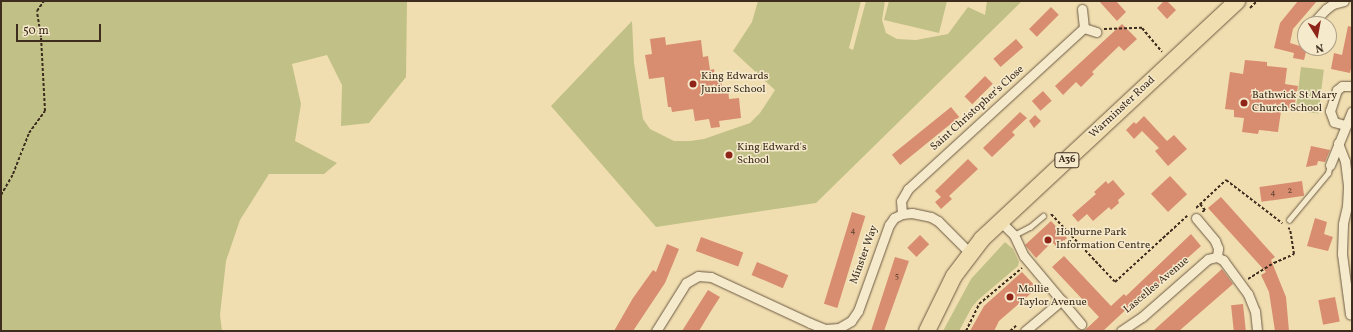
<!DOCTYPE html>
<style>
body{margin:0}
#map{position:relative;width:1353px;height:332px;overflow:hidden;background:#f1deb0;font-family:Vollkorn,serif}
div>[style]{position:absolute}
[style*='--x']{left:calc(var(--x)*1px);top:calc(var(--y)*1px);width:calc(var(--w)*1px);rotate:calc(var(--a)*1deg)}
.green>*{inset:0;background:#c0c087;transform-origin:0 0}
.building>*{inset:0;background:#d88c70;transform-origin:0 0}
.path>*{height:2px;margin-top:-1px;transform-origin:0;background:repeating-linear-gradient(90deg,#3e2d1f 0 3px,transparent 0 5px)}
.roads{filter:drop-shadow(0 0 1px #6b5943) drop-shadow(0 0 1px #6b5943)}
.lane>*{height:4.5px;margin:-2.25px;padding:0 2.25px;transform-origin:2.25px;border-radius:2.25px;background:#f6eacc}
.street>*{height:9px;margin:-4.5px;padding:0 4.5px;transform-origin:4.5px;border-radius:4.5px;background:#f6eacc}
.highway>*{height:16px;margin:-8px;padding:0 8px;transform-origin:8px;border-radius:8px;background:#f1deb0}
.dots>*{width:11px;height:11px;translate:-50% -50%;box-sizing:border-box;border:2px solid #f6eacc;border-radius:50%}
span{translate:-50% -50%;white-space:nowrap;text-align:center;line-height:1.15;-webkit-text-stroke:3px #f6eacc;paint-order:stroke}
.number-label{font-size:9px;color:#644533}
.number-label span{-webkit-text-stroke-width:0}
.shield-label span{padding:1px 3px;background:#f6eacc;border:1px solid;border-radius:3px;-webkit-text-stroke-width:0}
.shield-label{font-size:10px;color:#3e2d1f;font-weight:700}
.poi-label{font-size:11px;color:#3e2d1f}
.left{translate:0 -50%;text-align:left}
.street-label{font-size:11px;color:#3e2d1f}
.frame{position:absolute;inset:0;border:2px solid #3e2d1f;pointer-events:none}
.north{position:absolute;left:1297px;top:16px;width:40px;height:40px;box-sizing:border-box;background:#f6eacc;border:1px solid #ac9e87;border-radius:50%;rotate:169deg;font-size:11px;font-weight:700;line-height:16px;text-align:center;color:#3e2d1f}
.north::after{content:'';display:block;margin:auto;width:14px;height:18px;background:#8f2418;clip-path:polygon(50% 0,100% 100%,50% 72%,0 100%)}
.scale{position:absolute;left:16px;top:24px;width:85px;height:18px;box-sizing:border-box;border:2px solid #3e2d1f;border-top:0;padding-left:5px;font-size:12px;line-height:14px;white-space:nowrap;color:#3e2d1f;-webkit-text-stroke:3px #f6eacc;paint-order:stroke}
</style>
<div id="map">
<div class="green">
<i style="clip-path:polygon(1px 1px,407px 1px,406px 77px,369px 123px,341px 126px,342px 85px,327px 55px,292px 64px,301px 104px,295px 141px,337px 163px,324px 174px,269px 174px,240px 220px,226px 261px,220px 315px,222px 331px,1px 331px)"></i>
<i style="clip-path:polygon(758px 1px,861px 1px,849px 48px,853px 50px,866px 1px,885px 1px,882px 20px,886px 33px,897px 39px,916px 40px,948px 34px,968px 7px,985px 15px,987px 1px,1022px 1px,816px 203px,656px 227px,551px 106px,632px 21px,634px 63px,643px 119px,650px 129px,674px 141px,690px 141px,704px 139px,750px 123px,760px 113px,775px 90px,733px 51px,752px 22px)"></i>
<i style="clip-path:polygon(889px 1px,947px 1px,939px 33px,884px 20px)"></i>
<i style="left:1301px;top:67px;width:23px;height:44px;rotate:7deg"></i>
<i style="clip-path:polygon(1005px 242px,1013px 249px,1019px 262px,1018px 266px,978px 300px,972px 307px,959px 331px,943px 331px,971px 279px)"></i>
</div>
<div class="building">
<i style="clip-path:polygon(1099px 1px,1116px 1px,1126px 12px,1117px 21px)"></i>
<i style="clip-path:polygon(1164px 1px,1167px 1px,1176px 10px,1167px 19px,1157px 8px)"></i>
<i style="clip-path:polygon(1298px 1px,1317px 1px,1293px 29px,1290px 43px,1307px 48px,1304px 60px,1293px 58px,1294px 53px,1274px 48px,1280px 23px)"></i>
<i style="left:1051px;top:7px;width:11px;height:31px;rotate:45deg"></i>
<i style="clip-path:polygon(1122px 24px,1137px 39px,1124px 51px,1119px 46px,1092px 72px,1094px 74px,1081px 87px,1076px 82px,1063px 95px,1055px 86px)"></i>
<i style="clip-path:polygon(1348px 26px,1352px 27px,1352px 64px,1350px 73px,1331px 69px,1334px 53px,1342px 55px)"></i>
<i style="clip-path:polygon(665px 37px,666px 45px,701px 40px,703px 57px,708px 56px,710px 70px,714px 69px,716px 79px,721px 79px,722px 88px,728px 88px,729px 99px,739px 98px,741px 118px,719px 121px,720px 127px,711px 128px,709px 119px,695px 121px,693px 109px,672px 112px,671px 107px,668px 107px,664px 77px,649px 79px,645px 55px,652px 54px,650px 39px)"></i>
<i style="left:1016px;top:39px;width:11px;height:30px;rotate:49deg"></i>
<i style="clip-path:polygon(1245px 60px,1267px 62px,1267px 66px,1287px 68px,1285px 84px,1298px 86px,1294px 109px,1284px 107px,1284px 112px,1281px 111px,1278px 132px,1259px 130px,1258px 134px,1242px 132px,1244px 118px,1234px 117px,1234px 110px,1225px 109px,1230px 72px,1243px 74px)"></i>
<i style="left:985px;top:76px;width:11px;height:29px;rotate:45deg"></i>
<i style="left:1043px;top:91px;width:13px;height:15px;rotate:48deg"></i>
<i style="left:951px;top:107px;width:13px;height:76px;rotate:51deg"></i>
<i style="clip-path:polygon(1020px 112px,1027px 118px,1012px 132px,1015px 135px,992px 157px,983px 148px)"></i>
<i style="clip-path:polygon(1035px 115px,1041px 121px,1034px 128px,1029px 121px)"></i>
<i style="clip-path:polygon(1144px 116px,1167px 141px,1174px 135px,1187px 149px,1168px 166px,1155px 151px,1159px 148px,1142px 131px,1134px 139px,1126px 130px,1134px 122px,1136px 124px)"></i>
<i style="clip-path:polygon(1311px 146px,1330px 150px,1325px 162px,1318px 161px,1317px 165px,1306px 167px)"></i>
<i style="clip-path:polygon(968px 159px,978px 169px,949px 196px,952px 199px,941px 209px,935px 202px,941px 197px,935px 191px)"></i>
<i style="left:1170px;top:176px;width:25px;height:26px;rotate:47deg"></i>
<i style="clip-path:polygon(1113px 180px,1125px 194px,1118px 200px,1119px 203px,1111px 210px,1109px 207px,1093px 221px,1087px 214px,1078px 222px,1072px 215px,1096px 194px,1094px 192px,1106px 181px,1108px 184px)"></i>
<i style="left:1302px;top:181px;width:15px;height:43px;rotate:82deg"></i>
<i style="clip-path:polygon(1221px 197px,1275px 257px,1271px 260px,1286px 297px,1289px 331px,1275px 331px,1269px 292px,1261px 275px,1266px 272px,1208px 208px)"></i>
<i style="left:852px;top:212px;width:14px;height:96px;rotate:17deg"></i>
<i style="clip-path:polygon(1315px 218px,1327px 222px,1324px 234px,1333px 237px,1328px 251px,1307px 246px)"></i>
<i style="clip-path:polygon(1051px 221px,1067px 238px,1057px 247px,1052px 242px,1036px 258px,1025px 245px)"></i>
<i style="clip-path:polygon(1191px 234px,1201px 246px,1135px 305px,1133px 303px,1103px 331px,1084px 331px,1099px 317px,1052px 267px,1064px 256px,1111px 306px,1124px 294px,1126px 296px)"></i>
<i style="left:920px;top:235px;width:13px;height:18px;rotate:45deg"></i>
<i style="left:701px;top:237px;width:45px;height:15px;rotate:20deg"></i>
<i style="clip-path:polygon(667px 244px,679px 249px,665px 283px,633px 331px,614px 331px,633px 298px,653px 270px,656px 272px)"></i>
<i style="clip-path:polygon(895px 257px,909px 261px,884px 331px,871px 331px)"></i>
<i style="left:757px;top:262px;width:34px;height:14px;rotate:23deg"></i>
<i style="clip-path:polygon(1222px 269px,1233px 284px,1179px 331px,1153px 331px)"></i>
<i style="clip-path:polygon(1022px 272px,1037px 288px,999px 321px,994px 331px,970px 331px,984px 306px)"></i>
<i style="clip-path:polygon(708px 290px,720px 297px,711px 311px,699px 331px,682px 331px)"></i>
<i style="left:1335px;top:297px;width:25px;height:17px;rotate:79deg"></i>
<i style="left:1243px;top:304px;width:27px;height:12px;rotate:84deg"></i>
</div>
<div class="path">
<i style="--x:1250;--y:8;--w:10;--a:-45"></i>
<i style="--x:1104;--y:29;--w:38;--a:-2"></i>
<i style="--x:1142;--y:28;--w:31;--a:50"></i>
<i style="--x:1;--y:195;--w:24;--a:-60"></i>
<i style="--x:13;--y:174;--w:44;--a:-68.7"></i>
<i style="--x:29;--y:133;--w:27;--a:-54"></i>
<i style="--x:45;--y:111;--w:74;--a:-93.1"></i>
<i style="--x:41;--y:37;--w:26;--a:-99"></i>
<i style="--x:37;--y:11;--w:12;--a:-55"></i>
<i style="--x:1200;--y:204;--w:8;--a:50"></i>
<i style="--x:1205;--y:210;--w:4;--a:146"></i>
<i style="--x:1196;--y:208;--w:41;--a:-43"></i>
<i style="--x:1226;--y:180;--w:71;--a:37.5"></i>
<i style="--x:1051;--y:214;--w:93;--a:46.7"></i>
<i style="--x:1115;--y:282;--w:98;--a:-42.5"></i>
<i style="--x:1248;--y:279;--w:31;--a:-32"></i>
<i style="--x:1274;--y:263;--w:22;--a:-24"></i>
<i style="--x:1294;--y:254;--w:25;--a:-99"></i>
<i style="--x:1290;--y:229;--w:2;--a:-153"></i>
<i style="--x:966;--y:331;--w:30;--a:-64"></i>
<i style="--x:979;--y:304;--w:56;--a:-39.9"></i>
<i style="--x:1010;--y:331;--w:8;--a:-40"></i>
</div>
<div class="roads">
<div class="lane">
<i style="--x:1289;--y:220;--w:61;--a:-50.3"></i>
<i style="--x:1328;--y:173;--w:8;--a:-76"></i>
<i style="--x:1014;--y:235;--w:18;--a:-27"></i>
<i style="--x:1030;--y:227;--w:17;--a:-40"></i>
</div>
<div class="street">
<i style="--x:1082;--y:9;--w:19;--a:84"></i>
<i style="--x:1084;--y:28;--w:13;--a:18"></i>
<i style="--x:1312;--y:24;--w:21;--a:-47"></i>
<i style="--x:1326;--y:9;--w:9;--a:-36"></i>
<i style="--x:1333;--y:4;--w:11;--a:-15"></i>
<i style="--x:1345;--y:125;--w:11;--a:-165"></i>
<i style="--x:1334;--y:122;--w:12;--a:-110"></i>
<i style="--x:1330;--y:111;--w:22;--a:-72"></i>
<i style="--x:1337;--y:90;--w:6;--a:-39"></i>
<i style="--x:1342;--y:86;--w:10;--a:0"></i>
<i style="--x:1338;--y:143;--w:19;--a:69"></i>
<i style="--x:1345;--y:161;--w:26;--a:83"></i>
<i style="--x:1348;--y:187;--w:19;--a:93"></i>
<i style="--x:1347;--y:206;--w:18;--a:103"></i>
<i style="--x:1343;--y:224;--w:30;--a:92"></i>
<i style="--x:1342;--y:254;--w:61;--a:82.4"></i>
<i style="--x:1330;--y:165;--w:58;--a:-67.8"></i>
<i style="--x:902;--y:214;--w:13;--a:-94"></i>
<i style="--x:901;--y:201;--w:14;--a:-60"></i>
<i style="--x:908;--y:189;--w:239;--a:-42.5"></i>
<i style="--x:1196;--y:218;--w:30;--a:50"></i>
<i style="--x:1215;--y:241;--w:8;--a:67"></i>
<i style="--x:1218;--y:248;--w:9;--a:96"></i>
<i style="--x:1000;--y:221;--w:20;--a:45"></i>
<i style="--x:1014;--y:235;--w:23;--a:65"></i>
<i style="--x:1024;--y:256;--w:89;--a:50"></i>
<i style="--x:656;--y:331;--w:57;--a:-58"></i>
<i style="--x:686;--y:283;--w:14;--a:-30"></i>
<i style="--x:698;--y:276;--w:13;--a:4"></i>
<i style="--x:711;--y:277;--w:109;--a:24.9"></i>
<i style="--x:810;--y:323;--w:16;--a:22"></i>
<i style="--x:825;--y:329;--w:14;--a:-4"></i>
<i style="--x:839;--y:328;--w:14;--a:-30"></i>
<i style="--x:851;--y:321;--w:12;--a:-55"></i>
<i style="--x:858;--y:311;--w:91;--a:-70.2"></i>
<i style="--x:889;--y:225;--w:9;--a:-54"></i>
<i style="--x:894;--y:218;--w:9;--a:-27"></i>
<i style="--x:902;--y:214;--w:10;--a:-6"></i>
<i style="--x:912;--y:213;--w:19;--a:12"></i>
<i style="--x:931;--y:217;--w:8;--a:30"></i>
<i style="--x:938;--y:221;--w:45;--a:45"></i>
<i style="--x:1025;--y:331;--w:48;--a:-40"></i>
<i style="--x:1121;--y:331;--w:25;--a:-34"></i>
<i style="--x:1142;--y:317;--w:88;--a:-41.3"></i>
<i style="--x:1208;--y:259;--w:9;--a:-13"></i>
<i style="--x:1217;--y:257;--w:7;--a:27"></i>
<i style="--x:1223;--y:260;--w:42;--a:53.7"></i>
<i style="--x:1248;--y:294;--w:18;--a:68"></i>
<i style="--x:1255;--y:311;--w:20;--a:84"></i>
</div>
<div class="highway">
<i style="--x:927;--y:331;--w:61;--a:-63.9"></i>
<i style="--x:954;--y:276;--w:46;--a:-52.9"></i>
<i style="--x:982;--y:239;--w:349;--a:-43"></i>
</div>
</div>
<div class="dots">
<i style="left:693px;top:84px;background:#8f2418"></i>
<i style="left:1244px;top:103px;background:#8f2418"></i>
<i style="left:729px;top:155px;background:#8f2418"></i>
<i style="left:1048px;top:240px;background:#8f2418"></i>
<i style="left:1010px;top:297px;background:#8f2418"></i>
</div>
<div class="number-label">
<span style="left:1290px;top:191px">2</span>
<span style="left:1273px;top:193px">4</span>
<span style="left:853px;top:231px">4</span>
<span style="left:897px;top:276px">5</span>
</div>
<div class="shield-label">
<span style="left:1067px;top:160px">A36</span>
</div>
<div class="poi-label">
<span class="left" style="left:701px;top:84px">King Edwards<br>Junior School</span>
<span class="left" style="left:1252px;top:103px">Bathwick St Mary<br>Church School</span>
<span class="left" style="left:737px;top:155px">King Edward's<br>School</span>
<span class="left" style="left:1056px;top:240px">Holburne Park<br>Information Centre</span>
<span class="left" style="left:1018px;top:297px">Mollie<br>Taylor Avenue</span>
</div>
<div class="street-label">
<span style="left:1123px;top:108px;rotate:-43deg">Warminster Road</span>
<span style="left:978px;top:109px;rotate:-42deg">Saint Christopher's Close</span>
<span style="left:865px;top:255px;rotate:-70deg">Minster Way</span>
<span style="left:1157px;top:286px;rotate:-40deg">Lascelles Avenue</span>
</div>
<div class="frame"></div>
<div class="north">N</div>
<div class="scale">50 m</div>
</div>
